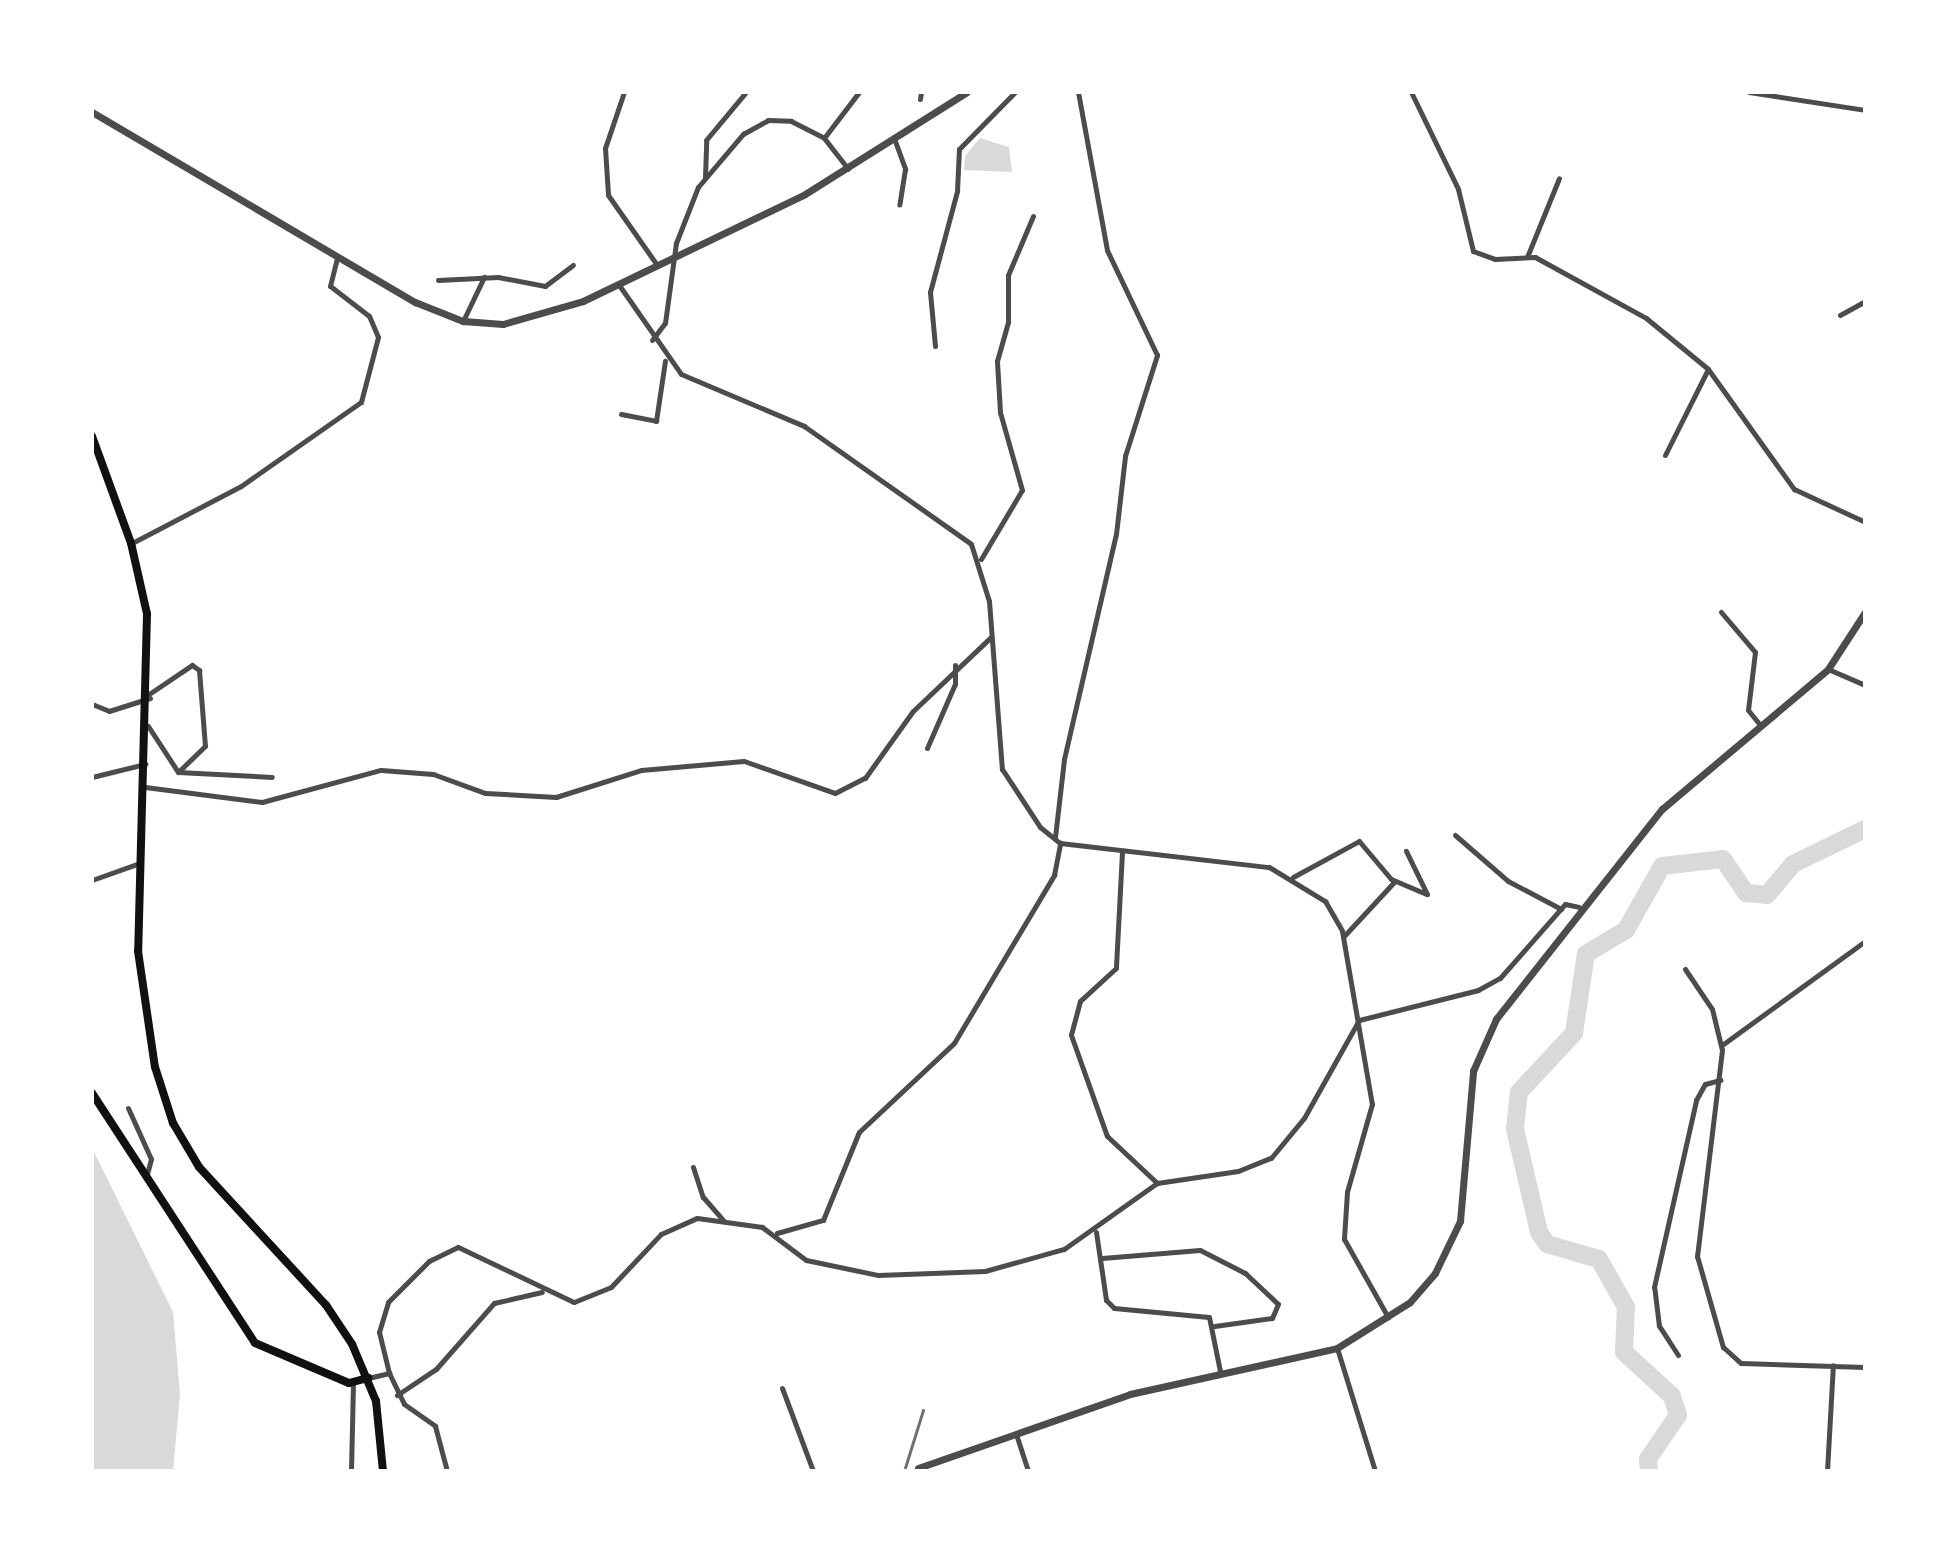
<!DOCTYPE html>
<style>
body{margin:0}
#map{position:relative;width:1957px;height:1563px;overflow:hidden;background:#fff;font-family:"Nunito Sans",sans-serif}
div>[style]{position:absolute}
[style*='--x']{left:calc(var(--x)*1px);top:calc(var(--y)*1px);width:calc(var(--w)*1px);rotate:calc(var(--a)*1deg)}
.water>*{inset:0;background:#d9d9d9}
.river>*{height:18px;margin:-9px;padding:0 9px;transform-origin:9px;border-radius:9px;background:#d9d9d9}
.minor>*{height:5px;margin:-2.5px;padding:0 2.5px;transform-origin:2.5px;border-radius:2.5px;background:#4c4c4c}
.tertiary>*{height:7px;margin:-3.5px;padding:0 3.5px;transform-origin:3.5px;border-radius:3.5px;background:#4c4c4c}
.primary>*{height:8px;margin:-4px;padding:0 4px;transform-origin:4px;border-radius:4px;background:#111}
.rail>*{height:3px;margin:-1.5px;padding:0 1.5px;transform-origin:1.5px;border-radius:1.5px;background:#707070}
span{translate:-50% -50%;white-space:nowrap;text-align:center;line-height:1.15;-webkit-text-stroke:8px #fff;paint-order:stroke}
.frame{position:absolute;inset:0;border:94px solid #fff;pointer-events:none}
</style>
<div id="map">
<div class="water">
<i style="clip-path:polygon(980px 138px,1009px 147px,1012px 172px,964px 170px,965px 156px)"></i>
<i style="clip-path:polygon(92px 1148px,173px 1312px,180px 1394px,173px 1471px,92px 1471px)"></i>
</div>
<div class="river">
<i style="--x:1649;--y:1471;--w:12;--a:-95"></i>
<i style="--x:1648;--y:1459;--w:53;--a:-55.7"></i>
<i style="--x:1678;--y:1415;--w:20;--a:-108"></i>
<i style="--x:1672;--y:1396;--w:65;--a:-137.5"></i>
<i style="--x:1624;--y:1352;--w:45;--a:-87.5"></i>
<i style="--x:1626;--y:1307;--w:55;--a:-119.4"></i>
<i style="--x:1599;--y:1259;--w:54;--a:-163.9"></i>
<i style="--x:1547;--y:1244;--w:14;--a:-124"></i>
<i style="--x:1539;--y:1232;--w:106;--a:-103.1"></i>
<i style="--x:1515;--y:1129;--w:37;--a:-84"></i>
<i style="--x:1519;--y:1092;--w:81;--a:-47"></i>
<i style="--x:1574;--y:1033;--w:80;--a:-81.4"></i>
<i style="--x:1586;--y:954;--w:47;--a:-31"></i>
<i style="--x:1626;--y:930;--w:73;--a:-60.6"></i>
<i style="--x:1662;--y:866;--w:61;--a:-6.5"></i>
<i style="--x:1723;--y:859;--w:41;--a:55.9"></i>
<i style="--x:1746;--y:893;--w:21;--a:5"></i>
<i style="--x:1767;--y:895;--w:40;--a:-50"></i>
<i style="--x:1793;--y:864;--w:80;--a:-25.9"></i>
</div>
<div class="minor">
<i style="--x:624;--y:92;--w:59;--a:108.7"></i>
<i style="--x:605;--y:148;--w:47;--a:86.3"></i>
<i style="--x:608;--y:195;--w:85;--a:55"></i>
<i style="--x:1411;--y:92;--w:108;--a:64.1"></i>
<i style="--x:1458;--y:189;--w:64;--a:76.4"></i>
<i style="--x:1473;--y:251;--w:23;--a:20"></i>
<i style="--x:1495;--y:259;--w:40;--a:-2.9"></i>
<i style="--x:1535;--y:257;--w:127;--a:28.8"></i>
<i style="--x:1646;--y:318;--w:80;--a:39.4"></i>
<i style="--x:1708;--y:369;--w:148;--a:54.4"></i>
<i style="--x:1794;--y:489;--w:78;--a:24.9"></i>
<i style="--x:1749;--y:92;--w:117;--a:8.8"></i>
<i style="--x:920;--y:99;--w:7;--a:-82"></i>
<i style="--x:824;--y:138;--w:58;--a:-52.7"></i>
<i style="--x:895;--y:141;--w:30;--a:70"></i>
<i style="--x:905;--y:169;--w:36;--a:99"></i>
<i style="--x:705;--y:177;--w:37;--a:-88"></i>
<i style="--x:706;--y:140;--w:62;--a:-50.2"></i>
<i style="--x:1527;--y:257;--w:85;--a:-67.9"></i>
<i style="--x:438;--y:280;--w:60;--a:-2.9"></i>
<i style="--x:498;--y:277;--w:48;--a:10.8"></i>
<i style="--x:545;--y:286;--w:35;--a:-37"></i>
<i style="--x:619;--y:285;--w:108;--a:55.1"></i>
<i style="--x:681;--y:374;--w:134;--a:22.9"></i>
<i style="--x:804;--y:426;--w:204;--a:35.2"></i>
<i style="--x:971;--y:544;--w:60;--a:72.5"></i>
<i style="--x:989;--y:601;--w:169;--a:85.6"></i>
<i style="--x:1002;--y:769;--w:69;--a:56.8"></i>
<i style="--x:1040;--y:827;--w:26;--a:39"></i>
<i style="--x:1060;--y:843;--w:210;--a:6.6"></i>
<i style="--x:1269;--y:867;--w:66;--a:31.3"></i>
<i style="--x:1325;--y:901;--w:34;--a:60"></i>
<i style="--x:1342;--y:931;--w:176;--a:80.2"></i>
<i style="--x:1372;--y:1104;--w:91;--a:105.9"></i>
<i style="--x:1347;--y:1192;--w:47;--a:93.7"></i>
<i style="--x:1344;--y:1239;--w:90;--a:60.6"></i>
<i style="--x:1840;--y:315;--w:29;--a:-29"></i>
<i style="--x:463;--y:321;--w:49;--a:-64.5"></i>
<i style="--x:652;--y:340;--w:21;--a:-53"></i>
<i style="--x:665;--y:323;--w:81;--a:-82.2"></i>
<i style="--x:676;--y:243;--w:60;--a:-68.6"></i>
<i style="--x:698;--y:187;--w:70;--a:-49.7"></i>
<i style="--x:743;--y:134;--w:29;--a:-29"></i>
<i style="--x:768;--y:120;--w:23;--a:2"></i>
<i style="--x:791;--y:121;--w:37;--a:27"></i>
<i style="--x:824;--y:138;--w:39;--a:52"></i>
<i style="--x:935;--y:346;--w:54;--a:-95.3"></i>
<i style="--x:930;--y:292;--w:105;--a:-75"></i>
<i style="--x:957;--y:191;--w:42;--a:-87.3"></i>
<i style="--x:959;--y:149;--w:80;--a:-45.5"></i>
<i style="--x:621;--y:414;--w:36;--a:11"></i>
<i style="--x:656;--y:421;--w:61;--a:-81.5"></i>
<i style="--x:1665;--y:455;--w:96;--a:-63.4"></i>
<i style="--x:132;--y:543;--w:123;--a:-27.6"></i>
<i style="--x:241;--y:486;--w:146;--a:-35"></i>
<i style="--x:361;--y:402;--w:67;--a:-75.3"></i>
<i style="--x:378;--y:337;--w:23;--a:-113"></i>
<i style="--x:369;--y:316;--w:49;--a:-142.4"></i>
<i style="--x:330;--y:286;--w:29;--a:-76"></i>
<i style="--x:981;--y:559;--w:80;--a:-59.3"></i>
<i style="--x:1022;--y:490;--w:81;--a:-105.8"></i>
<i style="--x:1000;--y:412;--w:51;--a:-93.4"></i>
<i style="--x:997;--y:361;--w:41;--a:-74.2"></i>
<i style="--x:1008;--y:322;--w:47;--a:-90"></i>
<i style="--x:1008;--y:275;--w:64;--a:-67"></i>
<i style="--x:1721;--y:612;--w:52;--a:49.6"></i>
<i style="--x:1755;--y:652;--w:58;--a:96.9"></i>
<i style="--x:1748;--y:710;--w:19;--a:51"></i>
<i style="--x:1828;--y:669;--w:40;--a:23.4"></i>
<i style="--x:149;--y:694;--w:52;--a:-34"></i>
<i style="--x:192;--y:665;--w:9;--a:36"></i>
<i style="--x:199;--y:670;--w:76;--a:85.5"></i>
<i style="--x:205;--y:746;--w:37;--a:136"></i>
<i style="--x:92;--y:704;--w:18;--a:22"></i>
<i style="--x:109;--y:711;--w:43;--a:-17.6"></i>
<i style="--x:148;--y:726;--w:55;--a:56.9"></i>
<i style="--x:178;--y:772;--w:94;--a:3"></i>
<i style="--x:927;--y:748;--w:70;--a:-66.4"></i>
<i style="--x:955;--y:684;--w:19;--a:-90"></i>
<i style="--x:92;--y:777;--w:55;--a:-13.8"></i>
<i style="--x:145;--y:787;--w:118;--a:7.3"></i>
<i style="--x:262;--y:802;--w:123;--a:-15.1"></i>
<i style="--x:381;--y:770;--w:52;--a:4.4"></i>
<i style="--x:433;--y:774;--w:55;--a:20.1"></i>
<i style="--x:485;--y:793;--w:71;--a:3.2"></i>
<i style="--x:556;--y:797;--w:89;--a:-17.6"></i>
<i style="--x:641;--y:770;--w:103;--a:-5"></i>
<i style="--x:744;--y:761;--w:96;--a:19.4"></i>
<i style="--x:835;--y:793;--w:34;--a:-27"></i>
<i style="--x:865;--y:778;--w:82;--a:-54.4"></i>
<i style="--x:913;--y:711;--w:108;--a:-43.5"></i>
<i style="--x:1455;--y:835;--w:70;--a:41"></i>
<i style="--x:1508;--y:881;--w:60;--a:27.8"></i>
<i style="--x:1055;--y:837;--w:79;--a:-83.4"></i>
<i style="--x:1064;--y:759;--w:231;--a:-77"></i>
<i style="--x:1116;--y:534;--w:79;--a:-83.4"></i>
<i style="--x:1125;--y:456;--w:106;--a:-72.4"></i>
<i style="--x:1157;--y:355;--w:116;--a:-115.5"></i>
<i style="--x:1107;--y:250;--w:161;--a:-100.4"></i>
<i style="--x:1122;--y:852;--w:116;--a:93"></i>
<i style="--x:1116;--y:968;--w:49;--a:137.5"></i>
<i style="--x:1080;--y:1001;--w:35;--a:105"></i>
<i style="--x:1071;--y:1035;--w:107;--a:70.4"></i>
<i style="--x:1107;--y:1136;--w:69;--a:43.2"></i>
<i style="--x:1293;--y:877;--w:75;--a:-28.6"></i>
<i style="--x:1359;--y:841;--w:50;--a:49.9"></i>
<i style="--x:1391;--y:879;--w:39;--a:23"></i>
<i style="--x:1427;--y:894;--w:48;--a:-116"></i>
<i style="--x:92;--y:880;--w:51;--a:-19.5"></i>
<i style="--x:1344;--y:936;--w:75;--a:-47.2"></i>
<i style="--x:1685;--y:969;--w:48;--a:56"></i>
<i style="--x:1712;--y:1009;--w:42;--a:76.3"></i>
<i style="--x:1722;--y:1050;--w:208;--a:96.9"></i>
<i style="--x:1697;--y:1256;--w:95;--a:74.1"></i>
<i style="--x:1723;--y:1347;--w:24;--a:42"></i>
<i style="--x:1741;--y:1363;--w:124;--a:1.8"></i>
<i style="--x:1722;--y:1045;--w:177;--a:-36"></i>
<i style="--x:128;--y:1108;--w:56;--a:65.7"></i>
<i style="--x:151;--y:1159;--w:16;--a:105"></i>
<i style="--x:693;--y:1167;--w:32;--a:72"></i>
<i style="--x:703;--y:1197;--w:32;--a:49"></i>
<i style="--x:1096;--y:1232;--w:69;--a:81.6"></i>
<i style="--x:1106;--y:1300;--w:11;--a:45"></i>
<i style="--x:1114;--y:1308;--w:95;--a:5.4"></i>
<i style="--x:1209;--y:1317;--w:55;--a:78.5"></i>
<i style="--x:777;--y:1233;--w:48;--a:-15.8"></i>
<i style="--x:823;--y:1220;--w:95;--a:-67.8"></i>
<i style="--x:859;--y:1132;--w:130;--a:-43.1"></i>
<i style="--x:954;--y:1043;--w:196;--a:-59.2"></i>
<i style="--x:1054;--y:875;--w:33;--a:-79"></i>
<i style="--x:1102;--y:1258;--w:98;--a:-4.7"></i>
<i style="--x:1200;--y:1250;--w:51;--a:27.1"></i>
<i style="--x:1245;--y:1273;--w:45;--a:43.2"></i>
<i style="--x:1278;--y:1304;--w:15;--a:113"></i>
<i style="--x:1272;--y:1318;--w:58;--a:172"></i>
<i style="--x:1337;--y:1348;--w:129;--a:72.8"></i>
<i style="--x:1678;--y:1355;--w:35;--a:-123"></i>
<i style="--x:1659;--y:1326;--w:39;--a:-97"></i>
<i style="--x:1654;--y:1287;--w:192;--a:-77.3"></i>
<i style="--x:1696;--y:1100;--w:18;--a:-61"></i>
<i style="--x:1705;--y:1084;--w:16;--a:-15"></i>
<i style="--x:389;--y:1373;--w:42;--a:-103.7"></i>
<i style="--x:379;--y:1332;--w:31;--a:-73"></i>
<i style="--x:388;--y:1302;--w:58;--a:-45"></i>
<i style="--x:429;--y:1261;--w:32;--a:-26"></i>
<i style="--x:458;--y:1247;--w:128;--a:25.4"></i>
<i style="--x:574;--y:1302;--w:40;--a:-22"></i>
<i style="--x:611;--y:1287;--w:73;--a:-46.7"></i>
<i style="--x:661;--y:1234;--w:39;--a:-24"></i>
<i style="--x:697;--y:1218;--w:66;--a:7.9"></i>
<i style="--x:762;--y:1227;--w:55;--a:36.9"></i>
<i style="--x:806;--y:1260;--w:74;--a:11.8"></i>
<i style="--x:878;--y:1275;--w:107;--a:-2.1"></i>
<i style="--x:985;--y:1271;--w:82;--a:-15.6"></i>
<i style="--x:1064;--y:1249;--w:114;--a:-35.4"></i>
<i style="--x:1157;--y:1183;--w:82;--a:-8.4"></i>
<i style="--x:1238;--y:1171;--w:35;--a:-22"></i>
<i style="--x:1271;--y:1158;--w:52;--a:-50.5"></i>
<i style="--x:1304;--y:1118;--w:112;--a:-60.7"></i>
<i style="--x:1359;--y:1020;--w:123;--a:-14.1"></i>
<i style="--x:1478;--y:990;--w:25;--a:-29"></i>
<i style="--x:1500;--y:978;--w:98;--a:-48.7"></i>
<i style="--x:1565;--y:904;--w:14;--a:12"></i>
<i style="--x:368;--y:1378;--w:22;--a:-13"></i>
<i style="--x:389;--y:1373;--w:34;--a:64"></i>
<i style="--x:404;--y:1404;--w:38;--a:35"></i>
<i style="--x:435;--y:1426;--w:47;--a:75.1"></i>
<i style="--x:782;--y:1388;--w:89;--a:69.5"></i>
<i style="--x:397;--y:1395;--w:47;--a:-33.7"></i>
<i style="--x:436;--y:1369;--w:88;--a:-48.7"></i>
<i style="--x:494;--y:1303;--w:49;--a:-12.9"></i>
<i style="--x:1016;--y:1434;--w:39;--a:72"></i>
<i style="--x:351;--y:1471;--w:87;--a:-88.7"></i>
<i style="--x:1827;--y:1471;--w:106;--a:-86.8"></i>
</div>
<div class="tertiary">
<i style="--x:92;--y:112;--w:375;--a:30.5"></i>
<i style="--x:415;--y:302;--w:52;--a:21.6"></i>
<i style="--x:463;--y:321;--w:40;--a:4.3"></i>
<i style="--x:503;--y:324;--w:83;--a:-16"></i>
<i style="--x:583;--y:301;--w:246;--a:-25.7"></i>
<i style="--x:805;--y:194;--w:191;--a:-32.2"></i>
<i style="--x:918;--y:1468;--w:225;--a:-19.2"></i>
<i style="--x:1130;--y:1394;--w:212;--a:-12.5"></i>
<i style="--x:1337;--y:1348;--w:86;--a:-32.2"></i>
<i style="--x:1410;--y:1302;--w:38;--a:-49"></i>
<i style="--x:1435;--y:1273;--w:58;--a:-64.3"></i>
<i style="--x:1460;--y:1221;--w:151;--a:-85"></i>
<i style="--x:1473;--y:1071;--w:57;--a:-66.1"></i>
<i style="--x:1496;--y:1019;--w:268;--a:-51.7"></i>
<i style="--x:1662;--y:809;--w:217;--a:-40.1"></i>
<i style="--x:1828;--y:669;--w:68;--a:-57"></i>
</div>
<div class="primary">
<i style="--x:92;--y:436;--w:114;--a:70"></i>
<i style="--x:131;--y:543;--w:73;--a:77.3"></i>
<i style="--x:147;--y:614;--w:337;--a:91.5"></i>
<i style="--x:138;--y:951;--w:117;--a:81.7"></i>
<i style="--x:155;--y:1067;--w:59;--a:72.2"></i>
<i style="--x:173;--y:1123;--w:51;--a:59.4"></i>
<i style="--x:199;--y:1167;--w:188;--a:47.4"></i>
<i style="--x:326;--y:1305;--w:47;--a:56.3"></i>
<i style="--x:352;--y:1344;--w:62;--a:67.2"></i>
<i style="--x:376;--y:1401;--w:70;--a:84.3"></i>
<i style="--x:92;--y:1093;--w:298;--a:56.9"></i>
<i style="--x:255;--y:1343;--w:102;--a:23.1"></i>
<i style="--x:349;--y:1383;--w:20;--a:-15"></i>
</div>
<div class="rail">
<i style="--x:904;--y:1471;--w:64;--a:-72.7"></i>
</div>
<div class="frame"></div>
</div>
